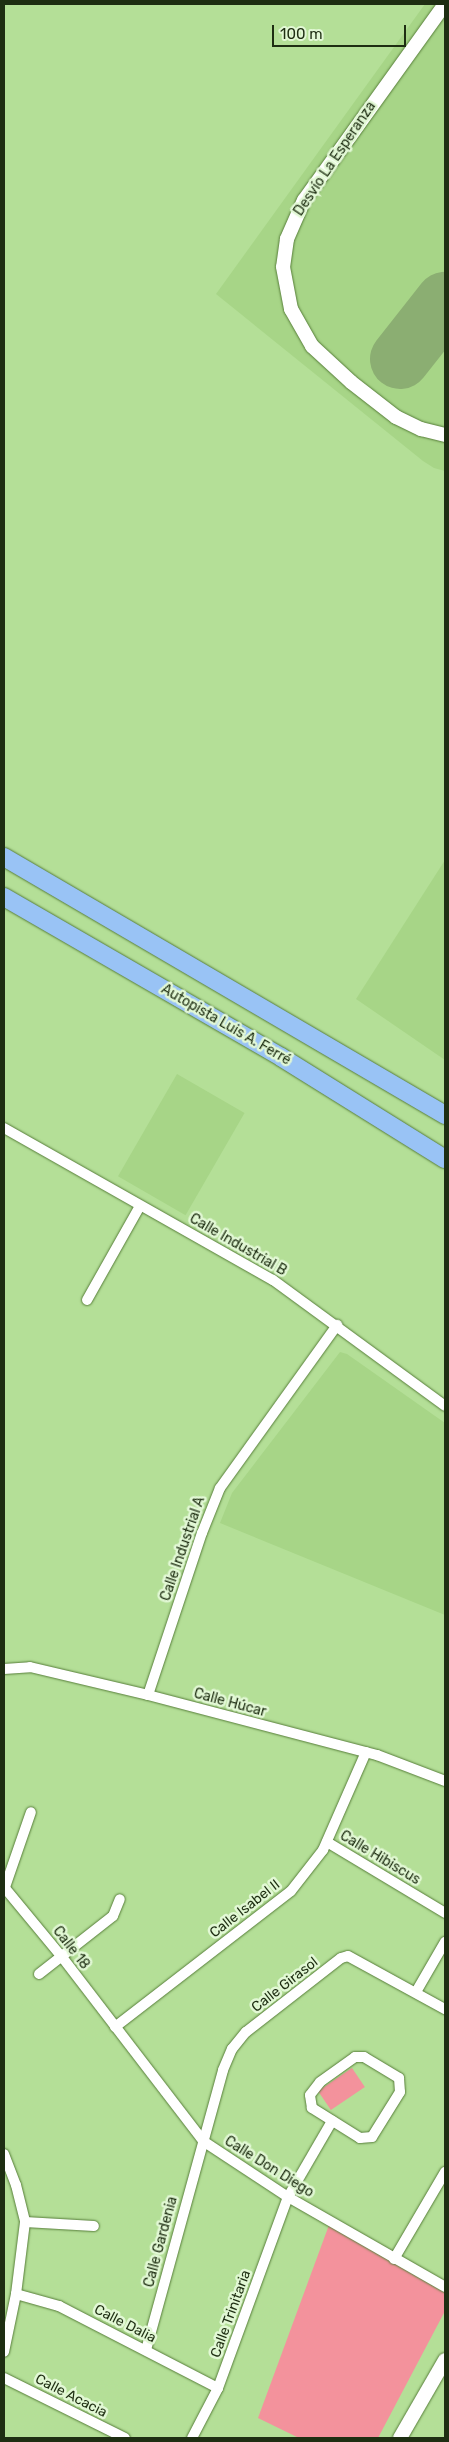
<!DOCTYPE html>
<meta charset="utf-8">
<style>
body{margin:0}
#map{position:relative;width:449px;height:2442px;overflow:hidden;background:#b4df97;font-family:Rubik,sans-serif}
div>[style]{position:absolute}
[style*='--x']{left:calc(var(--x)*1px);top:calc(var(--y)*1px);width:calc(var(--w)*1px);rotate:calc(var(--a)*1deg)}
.built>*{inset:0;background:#a7d587;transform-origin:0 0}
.green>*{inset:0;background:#f3929c;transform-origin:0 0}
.runway>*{height:60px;margin:-30px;padding:0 30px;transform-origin:30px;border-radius:30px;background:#8bae72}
.roads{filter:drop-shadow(0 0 1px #577e3a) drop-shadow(0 0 1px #577e3a)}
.street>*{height:10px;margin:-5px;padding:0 5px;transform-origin:5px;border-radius:5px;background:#fff}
.secondary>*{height:14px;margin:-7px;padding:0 7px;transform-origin:7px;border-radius:7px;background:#fff}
.highway>*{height:18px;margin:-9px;padding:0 9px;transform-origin:9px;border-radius:9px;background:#99c3f5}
span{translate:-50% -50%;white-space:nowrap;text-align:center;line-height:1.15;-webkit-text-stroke:5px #e2f8d5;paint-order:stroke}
.street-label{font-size:14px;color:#1e2e12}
.frame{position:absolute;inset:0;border:5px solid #1e2e12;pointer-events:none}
.scale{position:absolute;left:272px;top:25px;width:134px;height:22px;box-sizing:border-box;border:2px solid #1e2e12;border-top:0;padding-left:6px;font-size:15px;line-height:18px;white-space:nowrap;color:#1e2e12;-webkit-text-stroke:4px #e2f8d5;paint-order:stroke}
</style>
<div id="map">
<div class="built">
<i style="clip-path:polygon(425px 4px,445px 4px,445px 471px,434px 468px,423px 461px,216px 294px)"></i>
<i style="clip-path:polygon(445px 860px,445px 1060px,356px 999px)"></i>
<i style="left:177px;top:1074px;width:78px;height:118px;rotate:30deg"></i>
<i style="clip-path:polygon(340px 1352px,347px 1354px,445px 1423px,445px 1615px,220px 1523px,232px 1493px)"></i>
</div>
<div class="green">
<i style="left:352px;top:2068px;width:23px;height:41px;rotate:56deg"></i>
<i style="clip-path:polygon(329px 2225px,445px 2293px,445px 2311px,378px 2438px,299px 2438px,258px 2418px)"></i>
</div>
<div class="runway">
<i style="--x:400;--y:359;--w:73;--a:-51.7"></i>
</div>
<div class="roads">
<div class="street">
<i style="--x:4;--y:1128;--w:309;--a:29.5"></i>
<i style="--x:273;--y:1280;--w:213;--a:36.2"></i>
<i style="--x:87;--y:1300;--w:108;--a:-60.6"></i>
<i style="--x:4;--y:1669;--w:26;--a:-4"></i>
<i style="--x:30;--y:1667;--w:121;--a:13.3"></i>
<i style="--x:148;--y:1695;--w:237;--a:14.7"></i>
<i style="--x:377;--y:1755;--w:73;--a:20.9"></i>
<i style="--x:148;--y:1695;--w:171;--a:-71.6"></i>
<i style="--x:202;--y:1533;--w:48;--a:-68.2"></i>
<i style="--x:220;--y:1488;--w:201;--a:-54.3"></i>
<i style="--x:327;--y:1842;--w:138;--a:31"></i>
<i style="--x:4;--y:1887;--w:91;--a:50.4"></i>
<i style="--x:62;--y:1957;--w:232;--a:52.5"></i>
<i style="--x:203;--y:2141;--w:102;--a:33.4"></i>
<i style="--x:288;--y:2197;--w:181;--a:29.8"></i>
<i style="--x:5;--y:1887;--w:79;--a:-70.9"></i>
<i style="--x:39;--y:1974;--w:94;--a:-38.1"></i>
<i style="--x:113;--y:1916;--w:18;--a:-68"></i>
<i style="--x:416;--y:1992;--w:58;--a:-59.9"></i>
<i style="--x:115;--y:2027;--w:222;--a:-37.7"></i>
<i style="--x:291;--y:1891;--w:52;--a:-52"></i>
<i style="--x:323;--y:1850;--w:107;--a:-66.3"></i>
<i style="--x:355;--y:2057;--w:9;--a:0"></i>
<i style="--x:364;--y:2057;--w:41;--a:31"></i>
<i style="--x:399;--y:2078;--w:14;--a:86"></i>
<i style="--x:400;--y:2092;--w:53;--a:121.9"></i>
<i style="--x:372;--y:2137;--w:12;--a:175"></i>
<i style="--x:360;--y:2138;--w:57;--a:-148"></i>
<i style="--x:312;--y:2108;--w:13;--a:-99"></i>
<i style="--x:310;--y:2095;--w:16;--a:-52"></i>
<i style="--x:320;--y:2082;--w:43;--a:-35.5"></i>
<i style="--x:4;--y:2154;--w:33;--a:69"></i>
<i style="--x:16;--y:2185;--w:38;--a:76"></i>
<i style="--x:25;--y:2222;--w:73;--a:97.1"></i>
<i style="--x:16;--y:2294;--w:59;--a:101.7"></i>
<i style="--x:25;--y:2222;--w:69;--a:3.3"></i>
<i style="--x:394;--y:2259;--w:101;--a:-59.6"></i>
<i style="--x:16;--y:2294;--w:45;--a:15.6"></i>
<i style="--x:59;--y:2306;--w:179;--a:27.3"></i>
<i style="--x:146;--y:2350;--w:290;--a:-74.6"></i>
<i style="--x:223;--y:2070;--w:23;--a:-67"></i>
<i style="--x:232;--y:2049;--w:22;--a:-51"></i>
<i style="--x:246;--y:2032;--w:120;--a:-37.9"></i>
<i style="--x:341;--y:1958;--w:7;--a:-16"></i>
<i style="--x:348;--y:1956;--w:111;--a:28.7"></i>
<i style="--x:4;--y:2378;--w:135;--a:26.4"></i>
<i style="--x:192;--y:2438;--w:56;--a:-62.5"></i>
<i style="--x:218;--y:2388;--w:203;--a:-69.9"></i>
<i style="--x:288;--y:2197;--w:88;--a:-59.9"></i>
</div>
<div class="secondary">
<i style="--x:445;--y:4;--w:241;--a:125.7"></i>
<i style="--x:304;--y:200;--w:43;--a:113.6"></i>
<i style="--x:287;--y:239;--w:28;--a:98"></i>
<i style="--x:283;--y:267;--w:43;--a:79.2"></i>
<i style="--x:291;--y:309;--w:43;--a:60.4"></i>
<i style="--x:312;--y:346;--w:53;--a:42.7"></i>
<i style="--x:351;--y:382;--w:57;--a:37.9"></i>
<i style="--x:396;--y:417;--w:28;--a:26"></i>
<i style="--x:421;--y:429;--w:25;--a:14"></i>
<i style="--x:400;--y:2438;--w:90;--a:-60"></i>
</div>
<div class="highway">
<i style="--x:4;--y:857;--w:511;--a:30.33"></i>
<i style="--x:4;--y:897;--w:320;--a:30"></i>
<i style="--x:281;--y:1057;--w:193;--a:31.9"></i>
</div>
</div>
<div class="street-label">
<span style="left:335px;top:159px;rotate:-56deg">Desvío La Esperanza</span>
<span style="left:226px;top:1025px;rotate:30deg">Autopista Luis A. Ferré</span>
<span style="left:238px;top:1245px;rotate:30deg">Calle Industrial B</span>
<span style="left:183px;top:1549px;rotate:-71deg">Calle Industrial A</span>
<span style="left:230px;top:1703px;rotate:15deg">Calle Húcar</span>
<span style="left:380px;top:1858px;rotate:31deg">Calle Hibiscus</span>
<span style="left:245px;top:1909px;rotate:-38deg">Calle Isabel II</span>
<span style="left:71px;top:1948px;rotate:52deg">Calle 18</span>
<span style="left:285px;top:1985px;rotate:-38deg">Calle Girasol</span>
<span style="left:269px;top:2167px;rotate:32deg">Calle Don Diego</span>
<span style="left:161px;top:2242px;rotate:-75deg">Calle Gardenia</span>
<span style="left:231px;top:2314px;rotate:-70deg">Calle Trinitaria</span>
<span style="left:125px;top:2324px;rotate:27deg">Calle Dalia</span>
<span style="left:71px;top:2396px;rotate:27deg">Calle Acacia</span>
</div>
<div class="frame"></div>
<div class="scale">100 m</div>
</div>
